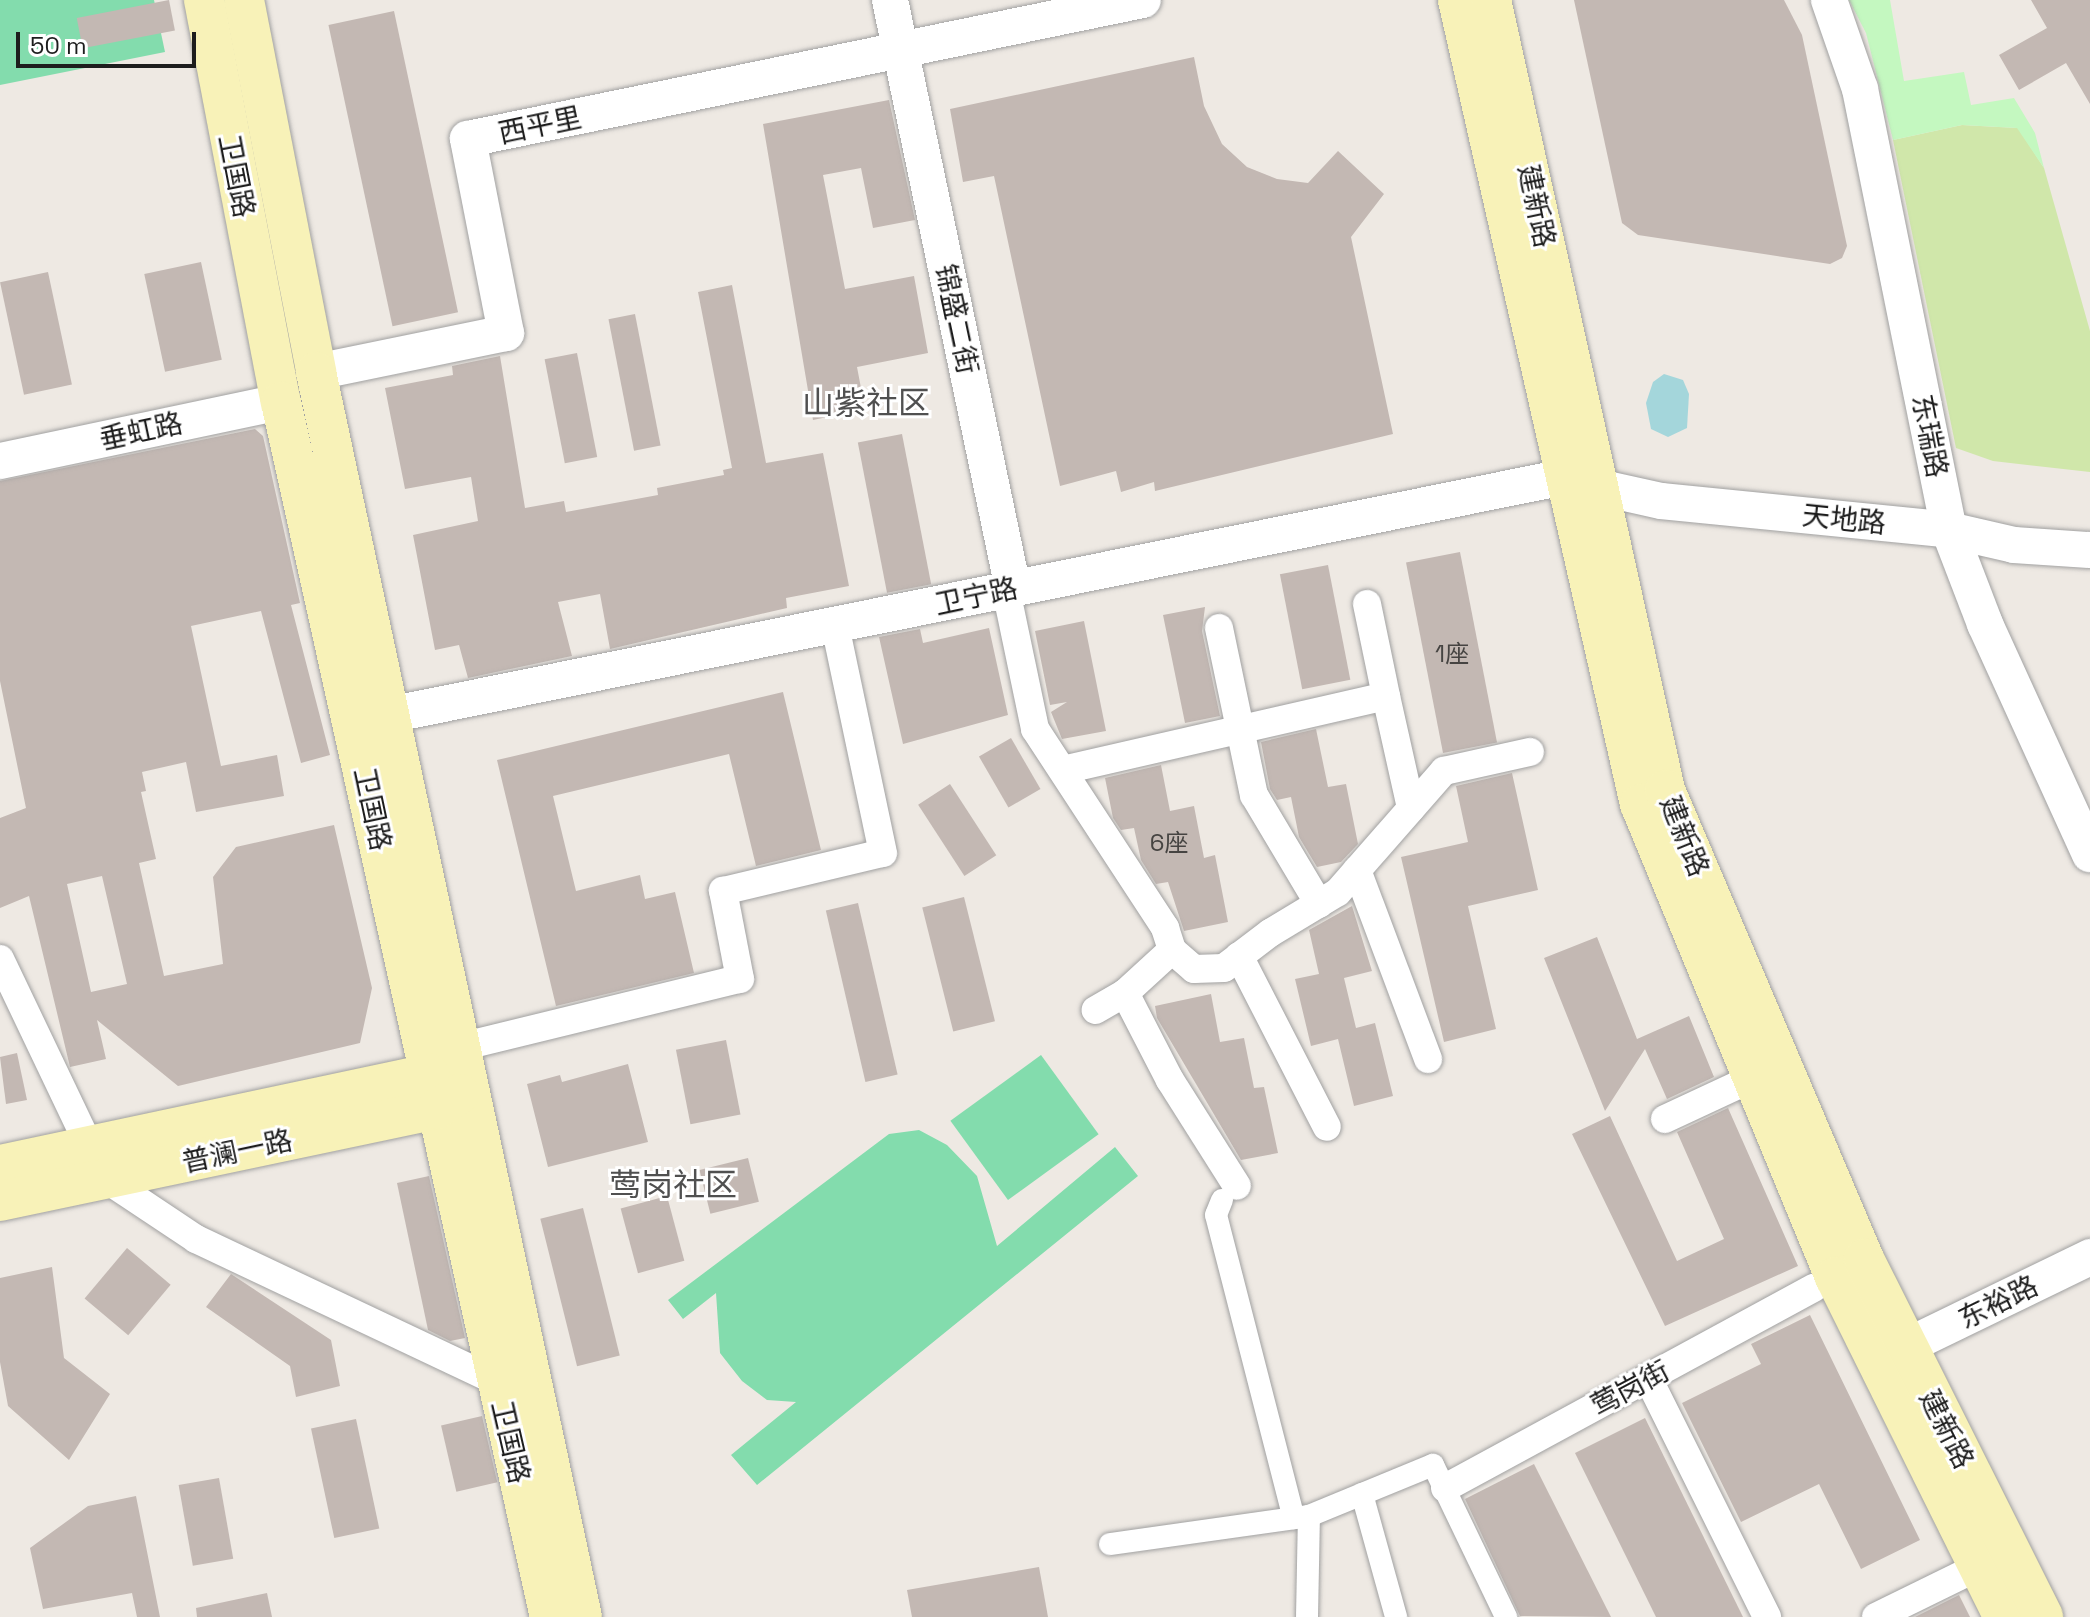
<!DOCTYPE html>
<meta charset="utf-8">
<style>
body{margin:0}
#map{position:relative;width:2090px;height:1617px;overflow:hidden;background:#eee9e3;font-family:"Space Grotesk","Noto Sans SC",sans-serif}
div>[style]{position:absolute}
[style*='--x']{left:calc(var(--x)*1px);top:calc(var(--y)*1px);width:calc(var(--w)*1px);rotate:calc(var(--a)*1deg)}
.grass>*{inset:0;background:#d0e7aa}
.park>*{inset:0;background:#c4f8c0}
.pitch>*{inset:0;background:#83dcad;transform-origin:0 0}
.water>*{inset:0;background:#a4d6db}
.building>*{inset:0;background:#c3b8b3;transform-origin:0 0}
.roads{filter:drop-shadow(0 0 2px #a1a1a1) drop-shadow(0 0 2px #a1a1a1)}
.pedestrian>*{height:22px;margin:-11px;padding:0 11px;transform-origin:11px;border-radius:11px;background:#fff}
.minor>*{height:28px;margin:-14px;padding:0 14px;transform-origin:14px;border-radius:14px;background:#fff}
.tertiary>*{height:36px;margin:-18px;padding:0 18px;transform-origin:18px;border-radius:18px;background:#fff}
.secondary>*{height:40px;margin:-20px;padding:0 20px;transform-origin:20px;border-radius:20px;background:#f8f2b8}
span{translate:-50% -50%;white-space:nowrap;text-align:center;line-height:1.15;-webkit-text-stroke:6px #fff;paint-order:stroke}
.number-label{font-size:24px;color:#464442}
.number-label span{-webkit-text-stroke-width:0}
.street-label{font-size:28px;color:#1d1d1d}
.quarter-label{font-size:32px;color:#505050}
.scale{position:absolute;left:16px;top:32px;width:180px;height:36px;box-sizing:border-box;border:4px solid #1d1d1d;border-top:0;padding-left:10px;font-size:24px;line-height:28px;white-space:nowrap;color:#1d1d1d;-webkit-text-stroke:6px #fff;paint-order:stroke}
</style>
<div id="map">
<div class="grass">
<i style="clip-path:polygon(1962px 125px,2018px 128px,2044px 168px,2090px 331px,2090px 472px,1993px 461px,1956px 448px,1893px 140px)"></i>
</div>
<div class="park">
<i style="clip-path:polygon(1849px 0,1890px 0,1904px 81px,1964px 72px,1971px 105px,2014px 98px,2035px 133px,2044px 168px,2017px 128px,1962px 125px,1893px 140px,1866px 33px)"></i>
</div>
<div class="pitch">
<i style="clip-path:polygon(0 0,154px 0,165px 52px,0 85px)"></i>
<i style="left:1041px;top:1055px;width:98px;height:112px;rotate:54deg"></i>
<i style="clip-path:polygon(919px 1130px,947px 1145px,977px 1176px,997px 1246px,1115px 1147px,1138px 1176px,757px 1485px,731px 1455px,796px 1402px,767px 1400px,742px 1381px,720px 1353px,716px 1293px,683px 1319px,668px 1300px,889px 1134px)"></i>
</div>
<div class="water">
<i style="clip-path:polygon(1664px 374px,1683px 380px,1689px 394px,1687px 428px,1668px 437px,1651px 429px,1646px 403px,1653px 382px)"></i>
</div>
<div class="building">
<i style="left:169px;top:0;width:31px;height:94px;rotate:79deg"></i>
<i style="clip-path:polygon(1574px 0,1784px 0,1802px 35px,1847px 246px,1842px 258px,1830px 264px,1638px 235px,1622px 223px)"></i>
<i style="clip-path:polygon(2031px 0,2090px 0,2090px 104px,2066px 63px,2019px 90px,1999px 55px,2047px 28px)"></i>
<i style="left:394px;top:11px;width:308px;height:67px;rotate:78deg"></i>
<i style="clip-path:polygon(1194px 57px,1204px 106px,1222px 144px,1247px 167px,1277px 179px,1308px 183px,1338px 151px,1384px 194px,1351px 237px,1393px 434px,1155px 491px,1154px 482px,1121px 492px,1116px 471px,1060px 486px,994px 176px,963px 182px,950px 109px)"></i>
<i style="clip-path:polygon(889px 100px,915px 220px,873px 228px,861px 168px,823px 175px,845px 289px,914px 276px,928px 353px,857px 367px,865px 409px,813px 420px,763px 124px)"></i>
<i style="left:201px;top:262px;width:100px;height:58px;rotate:78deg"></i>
<i style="left:48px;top:272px;width:115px;height:49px;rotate:78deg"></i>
<i style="clip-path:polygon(732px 285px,766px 463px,823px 453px,849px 586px,786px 598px,787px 608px,610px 649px,600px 594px,558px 602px,572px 656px,468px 678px,459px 645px,435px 650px,413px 535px,478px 521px,471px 477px,405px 489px,385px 388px,453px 375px,452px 366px,500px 356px,525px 508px,564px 501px,566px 512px,658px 495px,657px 488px,724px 475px,723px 470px,732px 468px,698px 292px)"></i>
<i style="left:635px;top:314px;width:134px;height:27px;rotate:79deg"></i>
<i style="left:577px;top:353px;width:106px;height:33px;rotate:79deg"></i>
<i style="clip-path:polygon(evenodd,255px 429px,263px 436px,300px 603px,291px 605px,330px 755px,301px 763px,261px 611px,191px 626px,221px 766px,277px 755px,284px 796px,196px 812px,186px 762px,142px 772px,146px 791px,141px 792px,156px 859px,139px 863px,164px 976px,223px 964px,213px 877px,236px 847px,334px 825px,372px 988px,360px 1043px,178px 1086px,97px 1020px,106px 1059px,70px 1067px,29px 896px,0 908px,0 818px,26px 808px,0 681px,0 481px,255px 429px,102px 876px,127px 984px,91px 992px,67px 884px,102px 876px)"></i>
<i style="left:902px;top:434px;width:153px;height:45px;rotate:79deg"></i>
<i style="left:1460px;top:552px;width:194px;height:55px;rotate:79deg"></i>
<i style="left:1328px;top:565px;width:117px;height:49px;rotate:79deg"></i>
<i style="clip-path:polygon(1205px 607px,1202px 631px,1220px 716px,1185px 723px,1163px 615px)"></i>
<i style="clip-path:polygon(1084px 621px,1106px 731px,1062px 739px,1051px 712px,1067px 702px,1050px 705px,1035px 631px)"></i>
<i style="clip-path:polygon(989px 628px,1008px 715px,903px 744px,879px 637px,920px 629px,923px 643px)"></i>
<i style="clip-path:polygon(783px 692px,821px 850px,756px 866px,729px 754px,553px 796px,576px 891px,640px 875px,645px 899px,675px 892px,694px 973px,556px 1006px,497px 760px)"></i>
<i style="clip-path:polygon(1316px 729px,1328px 787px,1346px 784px,1358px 844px,1341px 862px,1317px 867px,1299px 837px,1291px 797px,1277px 800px,1270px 789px,1261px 742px)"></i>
<i style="left:1011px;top:738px;width:59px;height:37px;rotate:60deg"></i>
<i style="clip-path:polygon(1161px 765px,1170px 811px,1194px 806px,1204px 858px,1215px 855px,1228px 922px,1184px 931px,1168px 882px,1156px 884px,1141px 860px,1134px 828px,1121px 830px,1113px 818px,1105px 778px)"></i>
<i style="clip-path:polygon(1512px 773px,1538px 890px,1468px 906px,1496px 1029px,1444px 1042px,1401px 857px,1468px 842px,1456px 786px)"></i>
<i style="left:950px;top:784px;width:85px;height:38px;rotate:57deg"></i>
<i style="left:964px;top:897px;width:128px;height:43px;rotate:76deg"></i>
<i style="left:858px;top:903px;width:176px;height:33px;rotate:77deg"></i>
<i style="clip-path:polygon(1352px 906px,1372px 971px,1344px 978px,1356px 1028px,1375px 1023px,1393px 1096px,1354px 1106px,1338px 1039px,1311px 1046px,1295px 979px,1319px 974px,1309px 930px)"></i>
<i style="clip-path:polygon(1597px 937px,1637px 1039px,1689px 1016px,1714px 1077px,1667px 1099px,1645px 1049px,1605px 1111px,1544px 958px)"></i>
<i style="clip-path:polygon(1211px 994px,1220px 1042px,1244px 1038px,1254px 1088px,1264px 1087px,1278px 1153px,1241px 1160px,1157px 1018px,1155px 1006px)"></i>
<i style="left:726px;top:1040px;width:76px;height:51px;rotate:79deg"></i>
<i style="clip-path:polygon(17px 1053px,27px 1100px,6px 1104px,0 1057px)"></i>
<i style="clip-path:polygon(628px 1064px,648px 1142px,548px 1167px,527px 1084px,560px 1075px,562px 1082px)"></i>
<i style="clip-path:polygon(1728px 1108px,1798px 1266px,1665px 1326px,1572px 1134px,1610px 1116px,1677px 1261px,1724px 1239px,1677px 1132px)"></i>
<i style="left:748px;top:1158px;width:45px;height:50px;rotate:76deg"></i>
<i style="clip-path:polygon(429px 1176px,465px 1338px,450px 1341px,428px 1330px,397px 1183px)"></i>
<i style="left:667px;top:1196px;width:67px;height:48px;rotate:75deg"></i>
<i style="left:583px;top:1208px;width:152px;height:44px;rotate:76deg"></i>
<i style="left:127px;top:1248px;width:57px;height:66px;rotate:40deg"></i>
<i style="clip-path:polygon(52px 1267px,64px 1358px,110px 1394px,69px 1460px,8px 1406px,0 1362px,0 1278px)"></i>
<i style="clip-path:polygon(231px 1274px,331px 1340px,340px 1386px,296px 1397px,290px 1366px,206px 1307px)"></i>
<i style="clip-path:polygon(1810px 1315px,1920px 1540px,1861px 1569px,1819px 1484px,1741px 1522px,1682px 1403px,1761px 1364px,1751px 1344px)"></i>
<i style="left:482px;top:1416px;width:68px;height:42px;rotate:77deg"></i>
<i style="clip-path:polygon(1645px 1418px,1743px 1617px,1656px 1617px,1575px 1453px)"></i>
<i style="left:356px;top:1419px;width:112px;height:46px;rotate:78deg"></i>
<i style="clip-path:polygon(1534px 1464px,1611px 1617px,1520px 1616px,1465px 1499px)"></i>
<i style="left:219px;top:1478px;width:82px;height:41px;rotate:80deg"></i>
<i style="clip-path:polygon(136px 1496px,160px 1617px,137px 1617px,132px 1593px,43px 1609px,30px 1548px,88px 1506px)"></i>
<i style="clip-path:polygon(1039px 1567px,1048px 1617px,912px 1617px,907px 1590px)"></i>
<i style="clip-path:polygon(267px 1593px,272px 1617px,197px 1617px,196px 1608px)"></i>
<i style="clip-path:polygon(1959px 1595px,1970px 1617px,1915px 1617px)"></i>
</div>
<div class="roads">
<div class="pedestrian">
<i style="--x:1222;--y:1200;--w:16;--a:112"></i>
<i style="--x:1216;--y:1215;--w:313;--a:75.6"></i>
<i style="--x:1362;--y:1494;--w:128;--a:74.5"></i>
<i style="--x:1110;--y:1544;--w:201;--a:-8"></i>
<i style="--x:1309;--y:1516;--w:134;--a:-22.4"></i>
<i style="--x:1433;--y:1465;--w:169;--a:64.3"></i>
<i style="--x:1307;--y:1617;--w:101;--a:-88.9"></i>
</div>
<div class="minor">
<i style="--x:1006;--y:590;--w:142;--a:78.2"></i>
<i style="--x:1035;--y:729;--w:238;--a:56.8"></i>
<i style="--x:1165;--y:928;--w:23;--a:72"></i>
<i style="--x:1172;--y:950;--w:64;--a:137.5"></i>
<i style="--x:1125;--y:993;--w:34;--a:150"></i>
<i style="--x:1367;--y:604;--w:94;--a:78.3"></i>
<i style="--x:1219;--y:628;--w:171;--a:78.2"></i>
<i style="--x:1254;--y:795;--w:127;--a:59.2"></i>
<i style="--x:1063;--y:770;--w:331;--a:-12.9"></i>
<i style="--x:1386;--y:696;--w:115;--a:77.4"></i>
<i style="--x:1357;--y:870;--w:202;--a:69.4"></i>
<i style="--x:1172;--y:950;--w:29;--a:41"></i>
<i style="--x:1194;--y:969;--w:30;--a:-2"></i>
<i style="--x:1224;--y:968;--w:58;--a:-37.3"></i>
<i style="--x:1270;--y:933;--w:79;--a:-31.1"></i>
<i style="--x:1338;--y:892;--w:161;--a:-48.8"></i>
<i style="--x:1444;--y:771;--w:88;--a:-12.5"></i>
<i style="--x:1239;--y:956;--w:192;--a:62.8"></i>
<i style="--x:0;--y:959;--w:207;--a:64.5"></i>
<i style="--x:1125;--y:993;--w:98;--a:62.7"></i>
<i style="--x:1170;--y:1080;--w:125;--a:57.7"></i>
<i style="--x:460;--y:1047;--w:288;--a:-13.7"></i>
<i style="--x:740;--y:979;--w:90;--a:-100.9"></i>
<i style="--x:723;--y:891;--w:164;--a:-13.4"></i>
<i style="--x:883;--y:853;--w:233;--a:-101.9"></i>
<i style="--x:1665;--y:1119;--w:97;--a:-25"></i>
<i style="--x:106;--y:1179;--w:108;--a:33.7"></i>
<i style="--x:196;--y:1239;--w:334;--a:25.3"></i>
<i style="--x:1648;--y:1378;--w:267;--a:63.5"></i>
<i style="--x:1445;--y:1488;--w:420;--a:-28.5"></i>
<i style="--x:1876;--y:1617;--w:114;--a:-26.1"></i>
</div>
<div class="tertiary">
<i style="--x:890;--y:0;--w:602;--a:78.2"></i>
<i style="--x:1829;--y:0;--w:94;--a:70.8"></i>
<i style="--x:1860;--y:89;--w:450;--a:78.6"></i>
<i style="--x:1949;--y:530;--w:101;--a:69"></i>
<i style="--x:1985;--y:624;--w:253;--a:65.5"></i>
<i style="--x:316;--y:372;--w:194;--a:-11.6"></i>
<i style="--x:506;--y:333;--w:198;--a:-101.1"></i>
<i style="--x:468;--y:139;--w:689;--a:-11.64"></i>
<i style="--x:0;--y:461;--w:287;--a:-11.9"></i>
<i style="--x:1598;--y:487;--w:65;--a:12.5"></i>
<i style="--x:1661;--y:501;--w:289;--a:5.7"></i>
<i style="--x:1949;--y:530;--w:67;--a:13"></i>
<i style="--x:2014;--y:545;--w:76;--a:3.8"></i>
<i style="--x:389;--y:715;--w:1199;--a:-11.45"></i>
<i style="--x:1905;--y:1347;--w:206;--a:-25.9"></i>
</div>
<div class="secondary">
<i style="--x:204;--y:0;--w:409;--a:79.2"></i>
<i style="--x:281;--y:402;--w:1244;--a:77.52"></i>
<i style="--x:244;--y:0;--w:379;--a:79"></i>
<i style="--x:316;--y:372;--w:1273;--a:77.94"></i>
<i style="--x:1458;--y:0;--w:824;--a:77.25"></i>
<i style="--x:1640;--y:804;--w:512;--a:67.6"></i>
<i style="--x:1835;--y:1277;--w:380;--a:63.6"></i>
<i style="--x:1491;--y:0;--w:809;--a:77.58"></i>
<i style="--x:1665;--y:790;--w:509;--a:67.01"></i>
<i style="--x:1864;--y:1259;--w:400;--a:63.4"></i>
<i style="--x:0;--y:1165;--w:439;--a:-12"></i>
<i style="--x:0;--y:1201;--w:447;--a:-11.9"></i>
<i style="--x:437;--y:1109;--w:27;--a:-34"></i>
</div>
</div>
<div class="number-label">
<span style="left:1452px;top:654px">1座</span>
<span style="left:1169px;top:843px">6座</span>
</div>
<div class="street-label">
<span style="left:540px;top:125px;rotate:-12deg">西平里</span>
<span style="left:237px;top:176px;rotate:79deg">卫国路</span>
<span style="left:1537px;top:206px;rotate:78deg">建新路</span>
<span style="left:957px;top:319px;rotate:78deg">锦盛二街</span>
<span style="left:141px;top:431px;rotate:-12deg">垂虹路</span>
<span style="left:1930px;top:436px;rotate:79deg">东瑞路</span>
<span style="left:1844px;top:519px;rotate:6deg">天地路</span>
<span style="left:976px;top:596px;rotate:-12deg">卫宁路</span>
<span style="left:373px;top:809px;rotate:78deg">卫国路</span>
<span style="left:1685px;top:836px;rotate:68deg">建新路</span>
<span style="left:237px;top:1151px;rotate:-12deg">普澜一路</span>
<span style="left:1998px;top:1302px;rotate:-26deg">东裕路</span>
<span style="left:1630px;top:1388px;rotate:-28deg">莺岗街</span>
<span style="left:1947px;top:1429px;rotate:63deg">建新路</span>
<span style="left:511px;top:1442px;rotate:77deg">卫国路</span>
</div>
<div class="quarter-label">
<span style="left:866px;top:403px">山紫社区</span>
<span style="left:673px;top:1185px">莺岗社区</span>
</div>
<div class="scale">50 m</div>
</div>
